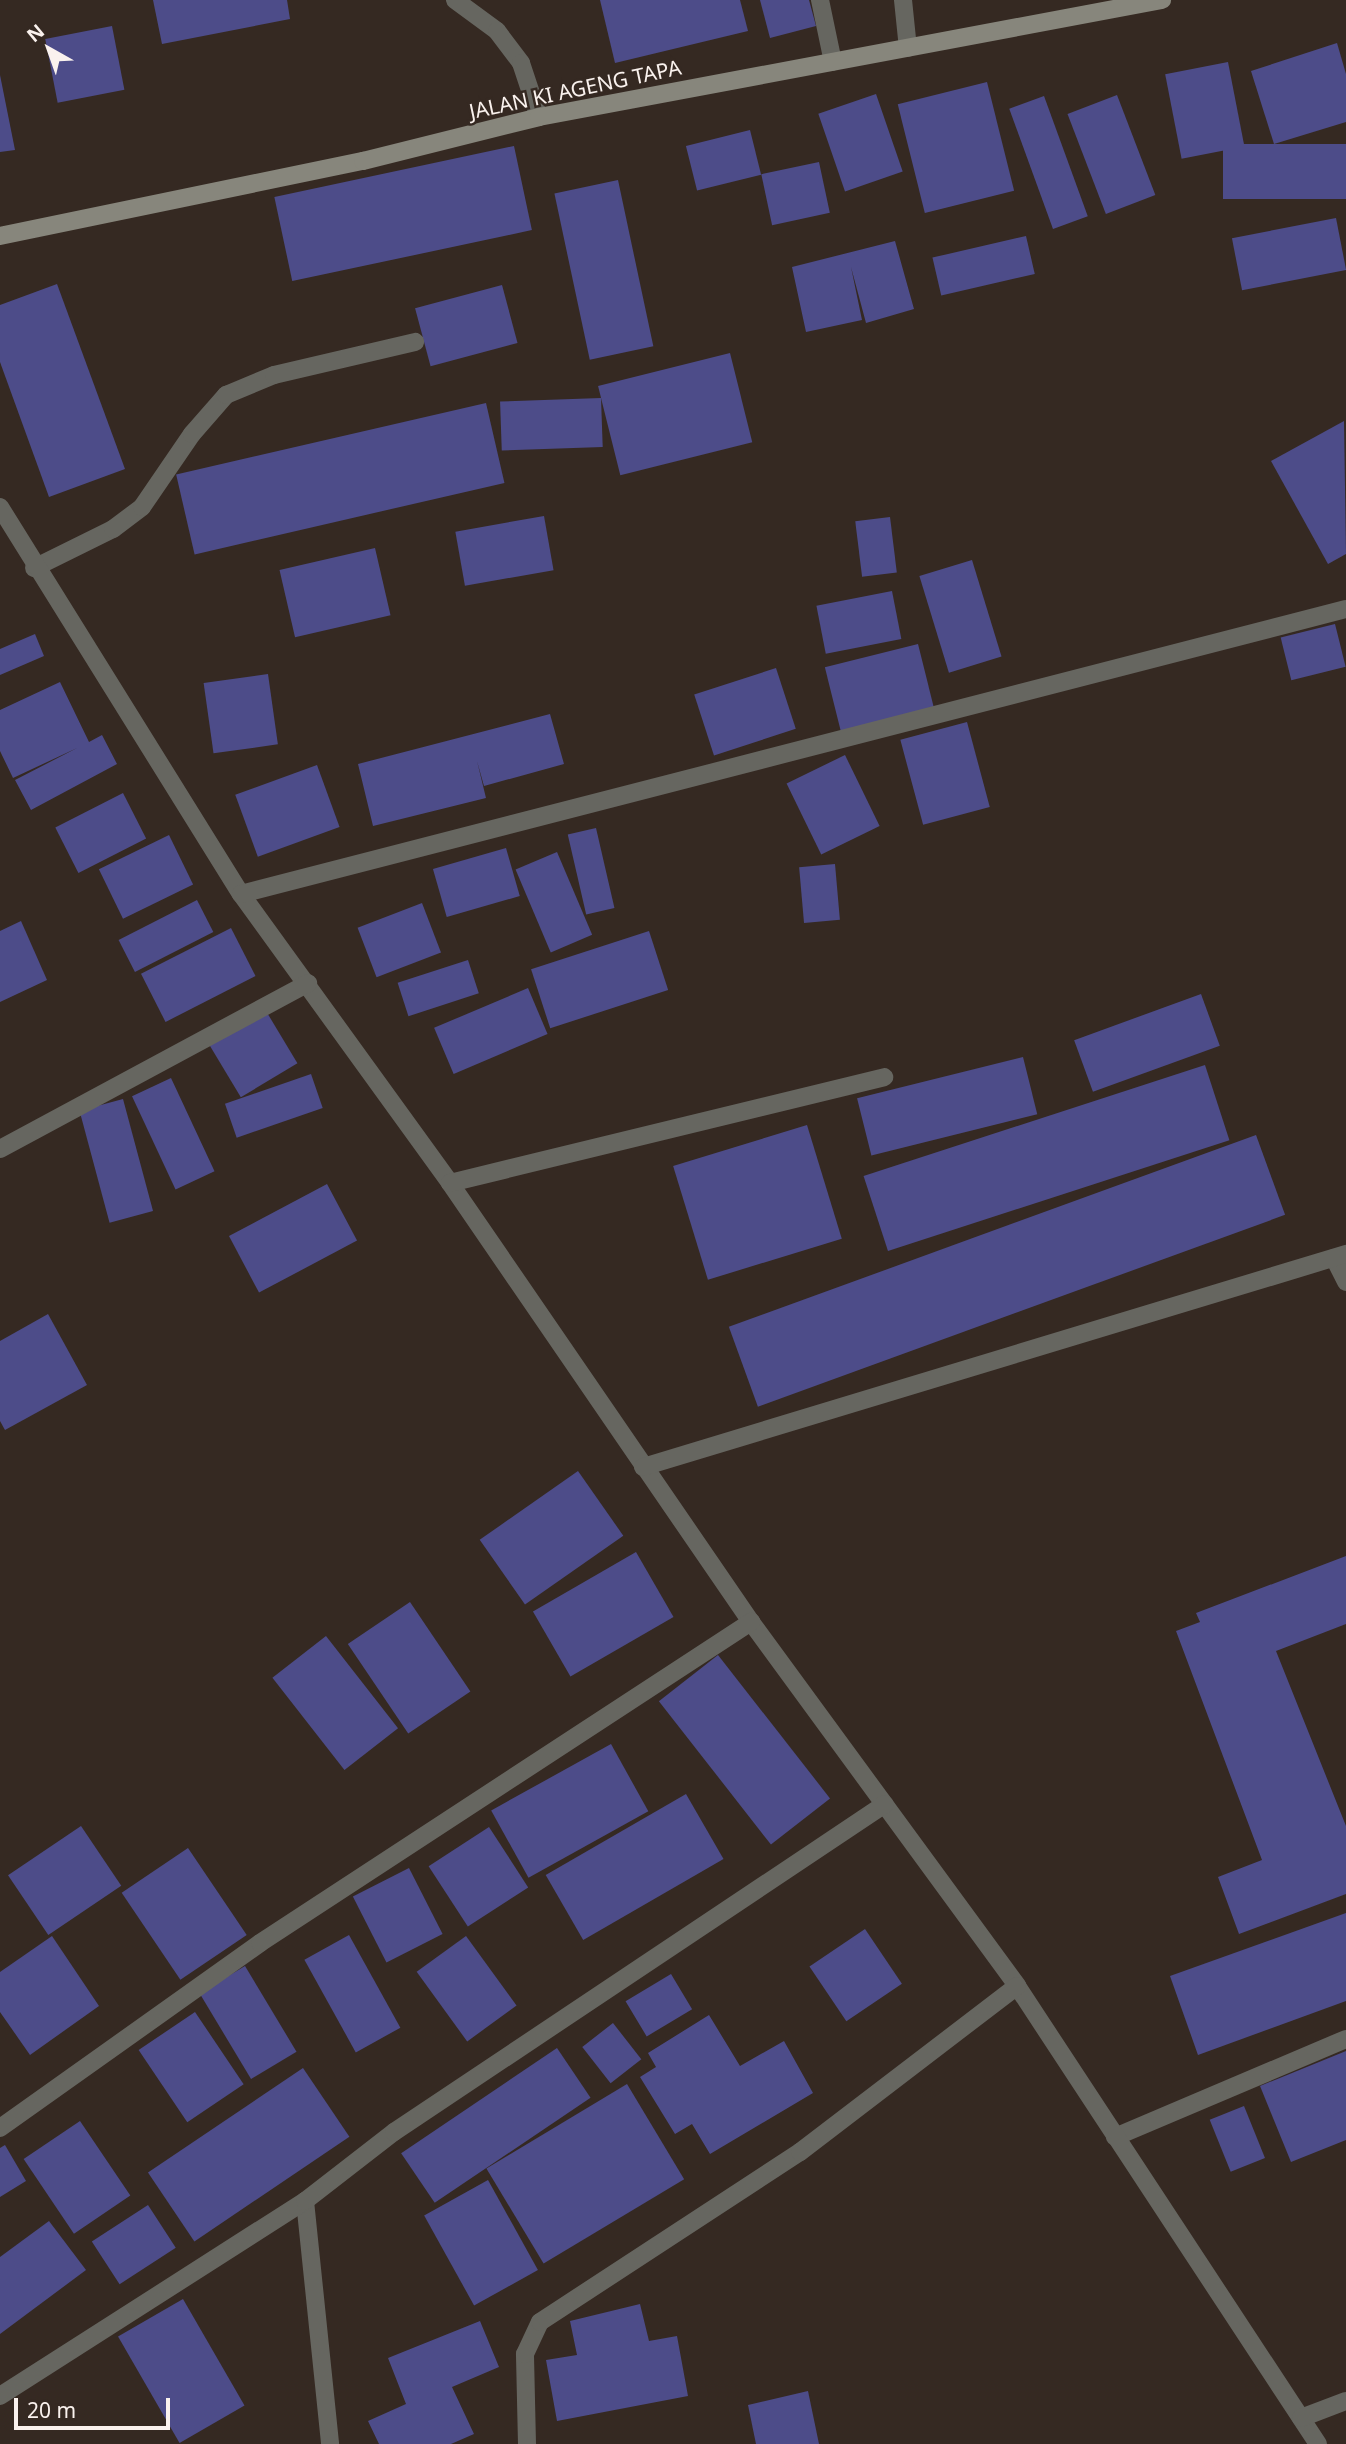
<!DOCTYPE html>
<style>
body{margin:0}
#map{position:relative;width:1346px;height:2444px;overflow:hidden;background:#352922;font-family:"Noto Sans",sans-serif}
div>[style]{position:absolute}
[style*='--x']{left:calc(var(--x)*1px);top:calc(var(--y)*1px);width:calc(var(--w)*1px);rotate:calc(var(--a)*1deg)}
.building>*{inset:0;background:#4d4c89;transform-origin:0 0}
.lane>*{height:18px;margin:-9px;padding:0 9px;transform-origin:9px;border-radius:9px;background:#666660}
.street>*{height:18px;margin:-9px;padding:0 9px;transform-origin:9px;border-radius:9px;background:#666660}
.secondary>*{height:18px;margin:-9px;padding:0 9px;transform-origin:9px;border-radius:9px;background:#87867c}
span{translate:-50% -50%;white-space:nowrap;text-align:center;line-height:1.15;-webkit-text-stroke:5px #352922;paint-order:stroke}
.street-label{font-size:21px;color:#faf2ee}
.north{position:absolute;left:14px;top:14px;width:70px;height:70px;-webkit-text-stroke:5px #352922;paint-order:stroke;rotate:320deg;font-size:19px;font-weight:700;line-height:28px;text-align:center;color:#faf2ee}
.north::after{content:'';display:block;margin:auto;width:24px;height:32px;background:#faf2ee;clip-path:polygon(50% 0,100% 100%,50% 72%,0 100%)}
.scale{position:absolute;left:14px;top:2398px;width:156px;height:32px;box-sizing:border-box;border:4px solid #faf2ee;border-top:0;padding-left:9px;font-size:21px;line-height:24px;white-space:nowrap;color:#faf2ee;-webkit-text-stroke:5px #352922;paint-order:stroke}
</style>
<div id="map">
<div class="building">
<i style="clip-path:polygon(153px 0,287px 0,290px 19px,162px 44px)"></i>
<i style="clip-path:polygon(600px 0,740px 0,748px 31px,615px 63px)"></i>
<i style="clip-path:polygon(760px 0,809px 0,816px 26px,770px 38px)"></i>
<i style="left:112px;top:26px;width:65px;height:68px;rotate:79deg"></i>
<i style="clip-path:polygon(1337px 43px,1346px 74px,1346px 122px,1274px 144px,1251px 71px)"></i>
<i style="left:1228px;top:62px;width:86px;height:64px;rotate:79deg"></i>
<i style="clip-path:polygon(0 75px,15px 150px,0 152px)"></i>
<i style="left:987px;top:82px;width:112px;height:92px;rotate:76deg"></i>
<i style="left:876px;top:94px;width:82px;height:61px;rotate:71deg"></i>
<i style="left:1117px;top:95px;width:107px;height:53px;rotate:69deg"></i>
<i style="left:1044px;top:96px;width:128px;height:37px;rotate:70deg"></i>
<i style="left:750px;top:130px;width:46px;height:66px;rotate:76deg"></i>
<i style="left:1346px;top:144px;width:55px;height:123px;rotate:90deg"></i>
<i style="left:514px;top:146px;width:86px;height:245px;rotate:78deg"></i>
<i style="left:819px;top:162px;width:52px;height:59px;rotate:78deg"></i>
<i style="left:618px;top:180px;width:170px;height:65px;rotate:78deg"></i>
<i style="left:1336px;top:218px;width:53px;height:106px;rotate:79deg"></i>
<i style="left:1026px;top:236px;width:39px;height:96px;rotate:77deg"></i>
<i style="clip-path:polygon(895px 241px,914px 309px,866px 323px,851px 267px,862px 320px,806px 332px,792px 267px)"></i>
<i style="clip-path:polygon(57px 284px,125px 469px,49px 497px,0 362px,0 305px)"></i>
<i style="left:502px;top:285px;width:60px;height:90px;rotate:75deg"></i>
<i style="left:730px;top:353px;width:92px;height:136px;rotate:76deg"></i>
<i style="left:601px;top:398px;width:49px;height:101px;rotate:88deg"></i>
<i style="left:486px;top:403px;width:82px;height:318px;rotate:77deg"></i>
<i style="clip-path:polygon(1344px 421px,1346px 554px,1328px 564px,1271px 461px)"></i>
<i style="left:544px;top:516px;width:55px;height:90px;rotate:80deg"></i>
<i style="left:890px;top:517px;width:56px;height:35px;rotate:83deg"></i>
<i style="left:375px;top:548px;width:69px;height:98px;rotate:77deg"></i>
<i style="left:972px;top:560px;width:101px;height:55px;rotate:73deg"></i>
<i style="left:892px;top:591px;width:49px;height:77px;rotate:79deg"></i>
<i style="left:1335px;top:624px;width:44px;height:56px;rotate:76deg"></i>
<i style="clip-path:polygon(35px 634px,44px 656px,0 675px,0 649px)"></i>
<i style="left:918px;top:644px;width:67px;height:96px;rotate:76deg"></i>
<i style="left:776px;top:668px;width:64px;height:86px;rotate:72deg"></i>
<i style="left:268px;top:674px;width:71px;height:65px;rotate:82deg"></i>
<i style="clip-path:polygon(60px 682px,89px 742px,102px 735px,117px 764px,31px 810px,15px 780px,77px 748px,13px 778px,0 751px,0 710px)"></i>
<i style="clip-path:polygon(550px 714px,564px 764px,484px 786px,477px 761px,486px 798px,373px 826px,358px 764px)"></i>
<i style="left:967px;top:722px;width:88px;height:69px;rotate:75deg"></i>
<i style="left:845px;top:755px;width:79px;height:65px;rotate:64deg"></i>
<i style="left:317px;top:765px;width:66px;height:87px;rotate:70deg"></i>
<i style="left:123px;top:793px;width:51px;height:76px;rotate:63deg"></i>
<i style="left:596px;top:828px;width:82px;height:29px;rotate:77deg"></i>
<i style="left:169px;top:835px;width:55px;height:78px;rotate:64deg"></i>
<i style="left:506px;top:848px;width:50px;height:76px;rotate:74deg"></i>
<i style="left:557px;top:852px;width:90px;height:45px;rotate:67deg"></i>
<i style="left:835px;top:864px;width:56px;height:36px;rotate:85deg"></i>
<i style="left:197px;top:900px;width:36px;height:88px;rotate:63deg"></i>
<i style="left:422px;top:903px;width:53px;height:69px;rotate:69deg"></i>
<i style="clip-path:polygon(21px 921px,47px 980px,0 1002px,0 931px)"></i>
<i style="left:231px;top:928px;width:54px;height:101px;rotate:63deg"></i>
<i style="left:649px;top:931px;width:62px;height:124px;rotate:72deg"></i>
<i style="left:468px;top:960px;width:35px;height:74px;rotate:72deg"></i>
<i style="left:528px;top:988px;width:50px;height:102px;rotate:67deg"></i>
<i style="left:1201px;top:994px;width:55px;height:135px;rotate:70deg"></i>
<i style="left:266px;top:1011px;width:61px;height:66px;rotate:59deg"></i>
<i style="left:1023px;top:1057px;width:59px;height:171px;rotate:76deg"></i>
<i style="left:1205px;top:1065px;width:79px;height:359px;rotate:72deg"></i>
<i style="left:311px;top:1074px;width:36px;height:91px;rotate:71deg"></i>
<i style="left:171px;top:1078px;width:103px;height:43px;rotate:65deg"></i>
<i style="left:123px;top:1099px;width:116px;height:45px;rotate:75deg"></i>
<i style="left:807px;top:1125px;width:119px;height:140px;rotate:73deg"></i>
<i style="left:1256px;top:1135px;width:85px;height:561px;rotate:70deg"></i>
<i style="left:327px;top:1184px;width:64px;height:111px;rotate:62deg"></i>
<i style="clip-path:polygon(48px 1314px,87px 1385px,5px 1430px,0 1421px,0 1341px)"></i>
<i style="left:578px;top:1471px;width:79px;height:120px;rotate:55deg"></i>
<i style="left:636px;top:1552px;width:75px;height:119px;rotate:60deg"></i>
<i style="clip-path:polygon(1346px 1556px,1346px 1624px,1276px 1651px,1346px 1826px,1346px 1894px,1239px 1934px,1218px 1877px,1262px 1860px,1176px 1631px,1200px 1622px,1196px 1613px)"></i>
<i style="left:410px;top:1602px;width:108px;height:75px;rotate:56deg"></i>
<i style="left:326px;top:1636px;width:117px;height:68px;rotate:52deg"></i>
<i style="left:718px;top:1655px;width:182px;height:75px;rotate:52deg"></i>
<i style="left:611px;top:1744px;width:77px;height:137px;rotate:61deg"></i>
<i style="left:686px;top:1794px;width:75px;height:162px;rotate:60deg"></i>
<i style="left:81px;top:1826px;width:72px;height:88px;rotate:56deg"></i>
<i style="left:489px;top:1827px;width:72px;height:72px;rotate:57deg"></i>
<i style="left:188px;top:1848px;width:105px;height:80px;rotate:56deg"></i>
<i style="left:409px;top:1868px;width:74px;height:63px;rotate:63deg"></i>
<i style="clip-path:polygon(1346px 1913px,1346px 2001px,1198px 2055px,1170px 1976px)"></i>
<i style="left:865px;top:1929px;width:66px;height:67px;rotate:56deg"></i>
<i style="left:349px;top:1935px;width:106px;height:51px;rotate:61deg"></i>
<i style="clip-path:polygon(52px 1936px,99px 2006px,30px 2055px,0 2012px,0 1972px)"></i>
<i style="left:466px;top:1936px;width:86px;height:61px;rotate:54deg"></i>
<i style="left:245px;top:1966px;width:100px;height:53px;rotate:59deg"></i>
<i style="left:671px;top:1974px;width:41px;height:53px;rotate:59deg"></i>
<i style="left:195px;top:2012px;width:87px;height:68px;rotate:56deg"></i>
<i style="clip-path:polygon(709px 2015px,740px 2066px,784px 2041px,813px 2093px,710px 2154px,692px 2124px,675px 2134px,640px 2077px,656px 2067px,648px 2053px)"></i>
<i style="left:613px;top:2023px;width:46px;height:39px;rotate:52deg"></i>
<i style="left:557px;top:2048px;width:60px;height:188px;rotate:56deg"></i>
<i style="clip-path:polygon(1346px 2051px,1346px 2140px,1291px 2162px,1260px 2086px)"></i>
<i style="left:303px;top:2068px;width:83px;height:187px;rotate:56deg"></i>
<i style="left:627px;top:2084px;width:111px;height:164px;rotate:59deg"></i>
<i style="left:1244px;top:2106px;width:56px;height:37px;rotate:68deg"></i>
<i style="left:80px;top:2121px;width:90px;height:68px;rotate:56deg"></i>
<i style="clip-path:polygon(5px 2145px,26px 2181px,0 2197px,0 2148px)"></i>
<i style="left:488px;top:2180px;width:103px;height:73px;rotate:61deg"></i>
<i style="left:148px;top:2205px;width:51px;height:67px;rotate:57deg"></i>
<i style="clip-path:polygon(49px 2221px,86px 2270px,0 2334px,0 2257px)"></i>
<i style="left:183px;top:2299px;width:123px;height:75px;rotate:60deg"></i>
<i style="clip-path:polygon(640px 2304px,649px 2341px,677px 2336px,688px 2396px,557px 2421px,546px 2360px,577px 2355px,570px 2321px)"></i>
<i style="clip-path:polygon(480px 2321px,499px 2367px,452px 2387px,474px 2434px,451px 2444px,379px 2444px,368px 2421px,406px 2404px,388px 2358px)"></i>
<i style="clip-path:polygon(808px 2391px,819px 2444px,756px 2444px,748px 2405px)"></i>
</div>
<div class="lane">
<i style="--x:34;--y:568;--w:88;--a:-26.3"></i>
<i style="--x:113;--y:529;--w:36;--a:-37"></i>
<i style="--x:142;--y:507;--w:88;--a:-55.6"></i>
<i style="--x:192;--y:434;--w:52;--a:-48.9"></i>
<i style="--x:226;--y:395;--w:52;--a:-22.6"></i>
<i style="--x:274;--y:375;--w:145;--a:-13.2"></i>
<i style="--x:1115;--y:2137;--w:251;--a:-23"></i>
</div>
<div class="street">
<i style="--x:455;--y:0;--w:52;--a:36.4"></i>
<i style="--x:497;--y:31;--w:40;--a:53"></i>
<i style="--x:521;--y:63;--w:57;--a:71.6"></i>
<i style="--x:820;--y:0;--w:63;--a:78.2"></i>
<i style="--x:903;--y:0;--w:48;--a:84.1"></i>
<i style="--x:0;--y:507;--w:456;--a:58.1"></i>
<i style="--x:241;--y:894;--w:357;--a:54.1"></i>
<i style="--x:450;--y:1183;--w:532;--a:55.56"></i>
<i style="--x:751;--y:1622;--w:451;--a:53.8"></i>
<i style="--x:1017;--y:1986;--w:548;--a:56.69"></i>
<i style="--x:241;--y:894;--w:1141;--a:-14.46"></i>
<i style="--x:0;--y:1149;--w:350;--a:-28.3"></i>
<i style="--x:450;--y:1183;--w:447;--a:-13.7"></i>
<i style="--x:1334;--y:1258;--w:27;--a:63"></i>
<i style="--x:643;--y:1467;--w:735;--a:-16.86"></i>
<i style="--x:0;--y:2128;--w:319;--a:-35.4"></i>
<i style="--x:260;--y:1943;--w:587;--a:-33.18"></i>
<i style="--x:305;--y:2201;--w:244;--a:84.1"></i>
<i style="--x:0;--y:2396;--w:362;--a:-32.6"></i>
<i style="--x:305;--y:2201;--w:113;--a:-37.8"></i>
<i style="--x:394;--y:2132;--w:590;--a:-33.74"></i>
<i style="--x:1301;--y:2418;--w:48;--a:-20.7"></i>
<i style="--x:527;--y:2444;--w:90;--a:-91.3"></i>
<i style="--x:525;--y:2354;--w:35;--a:-65"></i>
<i style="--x:540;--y:2322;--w:311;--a:-33.2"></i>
<i style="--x:800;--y:2152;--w:273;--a:-37.4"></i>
</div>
<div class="secondary">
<i style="--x:0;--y:236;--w:371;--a:-11.7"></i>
<i style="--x:363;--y:161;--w:181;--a:-14"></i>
<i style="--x:539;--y:117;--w:634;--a:-10.64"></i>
</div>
<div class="street-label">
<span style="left:575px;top:89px;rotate:-12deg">JALAN KI AGENG TAPA</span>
</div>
<div class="north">N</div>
<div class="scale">20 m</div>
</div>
